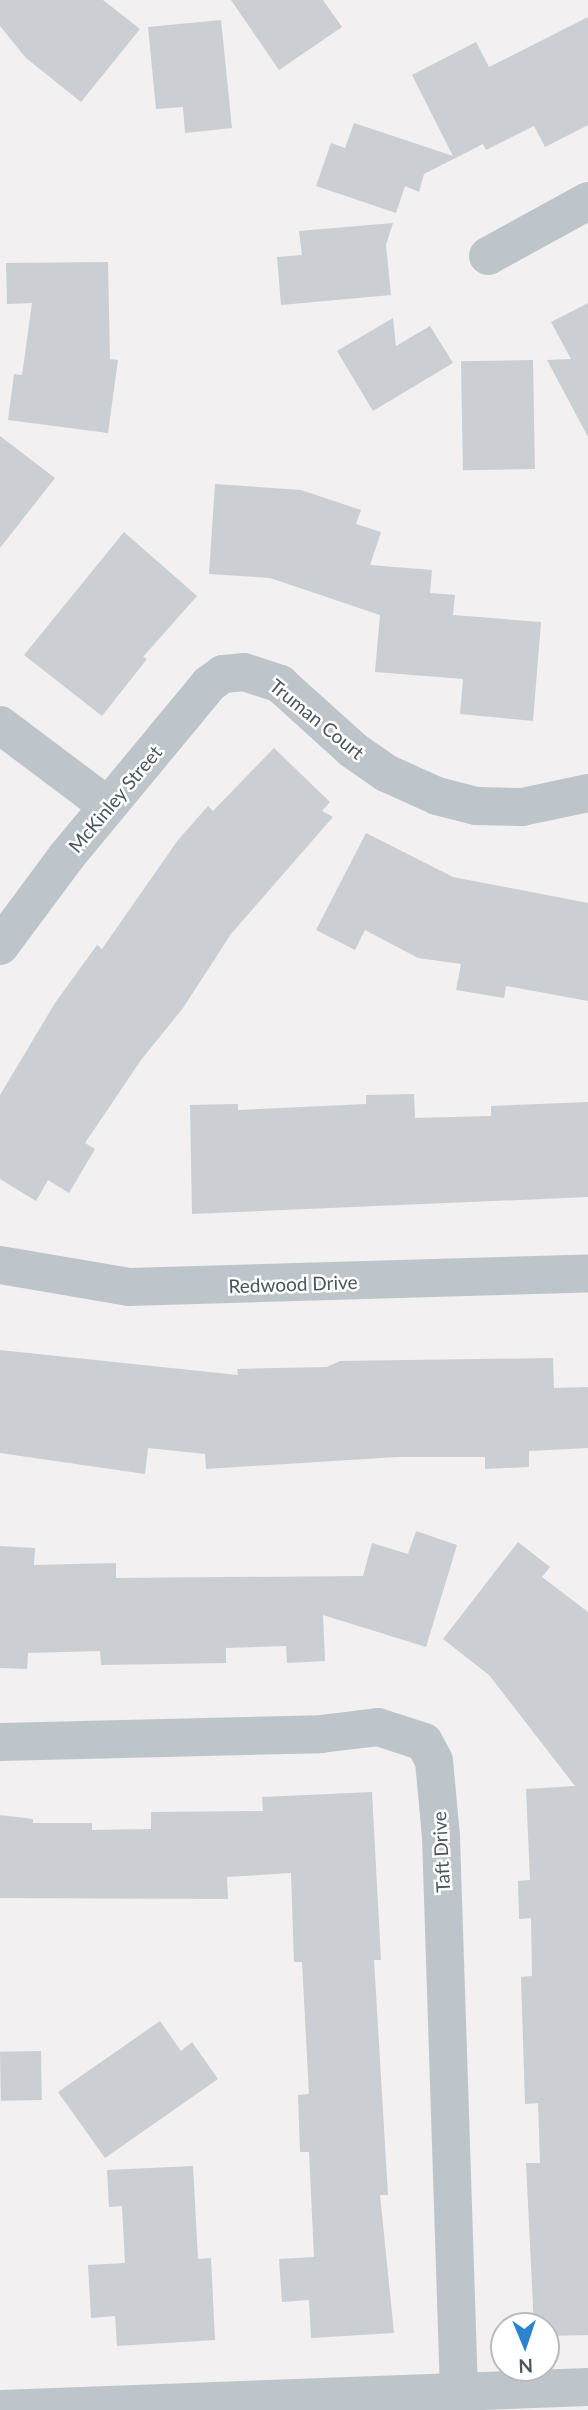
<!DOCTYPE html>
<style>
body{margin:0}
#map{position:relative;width:588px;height:2410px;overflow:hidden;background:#f2f0f0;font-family:Lato,sans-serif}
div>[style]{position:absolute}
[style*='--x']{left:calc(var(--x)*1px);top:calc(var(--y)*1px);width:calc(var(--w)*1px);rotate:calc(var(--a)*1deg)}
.building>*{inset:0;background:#cbced2;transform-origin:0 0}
.minor>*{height:38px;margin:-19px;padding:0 19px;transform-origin:19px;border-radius:19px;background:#bdc5cb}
span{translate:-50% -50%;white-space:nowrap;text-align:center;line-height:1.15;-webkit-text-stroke:5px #fff;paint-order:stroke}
.street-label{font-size:19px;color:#4a555b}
.north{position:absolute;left:490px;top:2312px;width:70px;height:70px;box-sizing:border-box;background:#fff;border:2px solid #b7bbbd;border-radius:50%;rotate:178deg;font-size:19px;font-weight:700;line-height:28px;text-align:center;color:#4a555b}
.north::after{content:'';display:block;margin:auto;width:24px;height:32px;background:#2e83ce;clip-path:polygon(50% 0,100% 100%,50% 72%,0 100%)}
</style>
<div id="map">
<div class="building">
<i style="clip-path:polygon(0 0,103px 0,140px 29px,81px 102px,26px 58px,0 26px)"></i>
<i style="clip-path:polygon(231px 0,323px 0,342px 27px,279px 70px)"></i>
<i style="clip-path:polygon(588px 17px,588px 125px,545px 147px,534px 126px,486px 150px,483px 144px,424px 174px,419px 192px,405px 186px,396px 213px,316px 186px,331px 143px,345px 148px,354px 123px,453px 156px,412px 75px,476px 42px,489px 67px)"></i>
<i style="clip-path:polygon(221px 20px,232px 128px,185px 133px,183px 107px,156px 109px,148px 27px)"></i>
<i style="clip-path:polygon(393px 223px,386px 245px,391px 295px,281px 305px,277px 257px,302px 255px,299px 231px)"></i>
<i style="clip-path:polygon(108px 262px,110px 359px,118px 360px,108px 433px,8px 420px,14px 374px,22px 375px,32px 303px,7px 304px,6px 263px)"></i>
<i style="clip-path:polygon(588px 303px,588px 437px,547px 360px,571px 359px,551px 322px)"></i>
<i style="clip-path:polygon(393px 318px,396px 346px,430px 326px,453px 363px,373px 411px,337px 351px)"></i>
<i style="left:533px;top:360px;width:109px;height:72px;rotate:89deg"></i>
<i style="clip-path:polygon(0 436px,55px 478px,0 548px)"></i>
<i style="clip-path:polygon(215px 484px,301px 490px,361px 510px,356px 524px,381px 532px,370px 565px,432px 570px,430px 593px,455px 595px,453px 615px,541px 622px,533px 721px,460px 714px,463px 679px,375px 672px,380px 615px,270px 578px,209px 574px)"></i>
<i style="clip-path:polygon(124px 532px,197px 596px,143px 657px,147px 659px,102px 716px,24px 655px)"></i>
<i style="clip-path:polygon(274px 748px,330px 802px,322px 811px,333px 817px,231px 934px,183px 1008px,141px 1060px,85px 1143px,95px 1149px,69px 1193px,48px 1180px,36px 1201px,0 1179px,0 1095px,55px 1003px,97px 945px,102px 949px,178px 840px,208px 806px,213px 811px)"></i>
<i style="clip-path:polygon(366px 833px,453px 877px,588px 903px,588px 1001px,506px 986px,504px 998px,456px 990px,461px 964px,418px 958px,365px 930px,355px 950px,316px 930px)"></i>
<i style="clip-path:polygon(414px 1094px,415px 1118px,491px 1116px,491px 1106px,588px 1102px,588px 1197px,192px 1214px,190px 1105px,238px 1104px,238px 1110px,366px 1104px,366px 1095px)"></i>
<i style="clip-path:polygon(0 1350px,238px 1375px,237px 1369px,327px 1367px,340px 1361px,553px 1358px,554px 1388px,588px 1387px,588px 1448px,529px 1451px,529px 1467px,485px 1469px,485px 1457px,397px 1457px,206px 1469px,205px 1454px,148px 1448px,145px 1474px,0 1453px)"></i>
<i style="clip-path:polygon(416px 1531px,457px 1545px,426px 1647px,323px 1615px,325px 1661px,287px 1663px,286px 1646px,226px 1648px,226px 1663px,101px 1665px,100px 1651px,28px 1653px,27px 1669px,0 1668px,0 1546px,35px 1548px,34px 1565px,116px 1563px,116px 1578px,363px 1576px,372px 1543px,408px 1554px)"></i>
<i style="clip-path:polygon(518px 1542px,550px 1567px,542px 1577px,588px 1612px,588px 2335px,546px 2336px,546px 2326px,534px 2326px,526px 2163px,540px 2163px,538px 2103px,525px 2104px,521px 1977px,532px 1976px,531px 1918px,519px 1919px,518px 1881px,530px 1880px,526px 1789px,575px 1786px,489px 1675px,443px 1639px)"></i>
<i style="clip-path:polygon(372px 1792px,381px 1960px,374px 1960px,388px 2195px,380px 2195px,394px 2333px,311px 2338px,309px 2300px,282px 2302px,279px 2259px,314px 2257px,309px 2152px,300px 2152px,298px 2095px,309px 2094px,302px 1962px,294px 1962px,291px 1873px,227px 1877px,228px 1899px,0 1898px,0 1815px,33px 1819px,33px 1823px,92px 1823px,92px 1830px,151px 1829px,151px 1812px,263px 1811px,262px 1797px)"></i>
<i style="clip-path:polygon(160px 2021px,181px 2051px,192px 2042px,218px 2079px,105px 2158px,58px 2092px)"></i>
<i style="left:41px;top:2051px;width:49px;height:41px;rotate:89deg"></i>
<i style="clip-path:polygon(193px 2166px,198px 2259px,211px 2258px,215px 2340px,117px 2346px,115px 2316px,91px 2318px,88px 2265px,125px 2263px,122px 2206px,109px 2207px,107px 2170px)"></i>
</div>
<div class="minor">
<i style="--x:488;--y:256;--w:114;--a:-28.8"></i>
<i style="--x:0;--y:725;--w:135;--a:36.9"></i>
<i style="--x:0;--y:946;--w:111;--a:-53.4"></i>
<i style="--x:66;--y:857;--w:224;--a:-50.4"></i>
<i style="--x:209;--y:684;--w:17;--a:-36"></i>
<i style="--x:223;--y:674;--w:21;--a:-5"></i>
<i style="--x:244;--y:672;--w:38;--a:18"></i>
<i style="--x:280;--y:684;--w:98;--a:42.1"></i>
<i style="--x:353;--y:750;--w:40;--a:34.9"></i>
<i style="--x:386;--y:773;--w:56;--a:24.3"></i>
<i style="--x:437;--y:796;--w:40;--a:14.4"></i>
<i style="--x:476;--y:806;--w:46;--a:1.2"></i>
<i style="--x:522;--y:807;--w:67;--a:-12"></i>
<i style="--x:0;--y:1265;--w:131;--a:9.7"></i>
<i style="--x:129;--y:1287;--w:459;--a:-1.7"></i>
<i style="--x:0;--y:1742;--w:321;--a:-1.4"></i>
<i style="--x:321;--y:1734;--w:57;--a:-7"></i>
<i style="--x:378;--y:1727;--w:48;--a:18.1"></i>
<i style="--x:424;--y:1742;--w:21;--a:62"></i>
<i style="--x:434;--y:1761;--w:76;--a:84.7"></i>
<i style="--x:441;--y:1837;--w:555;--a:88.14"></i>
<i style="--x:0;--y:2409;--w:588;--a:-2.14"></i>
</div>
<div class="street-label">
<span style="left:317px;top:719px;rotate:39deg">Truman Court</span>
<span style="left:115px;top:799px;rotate:-50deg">McKinley Street</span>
<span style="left:293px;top:1284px;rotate:-2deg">Redwood Drive</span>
<span style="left:441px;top:1852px;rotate:-93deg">Taft Drive</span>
</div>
<div class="north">N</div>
</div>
